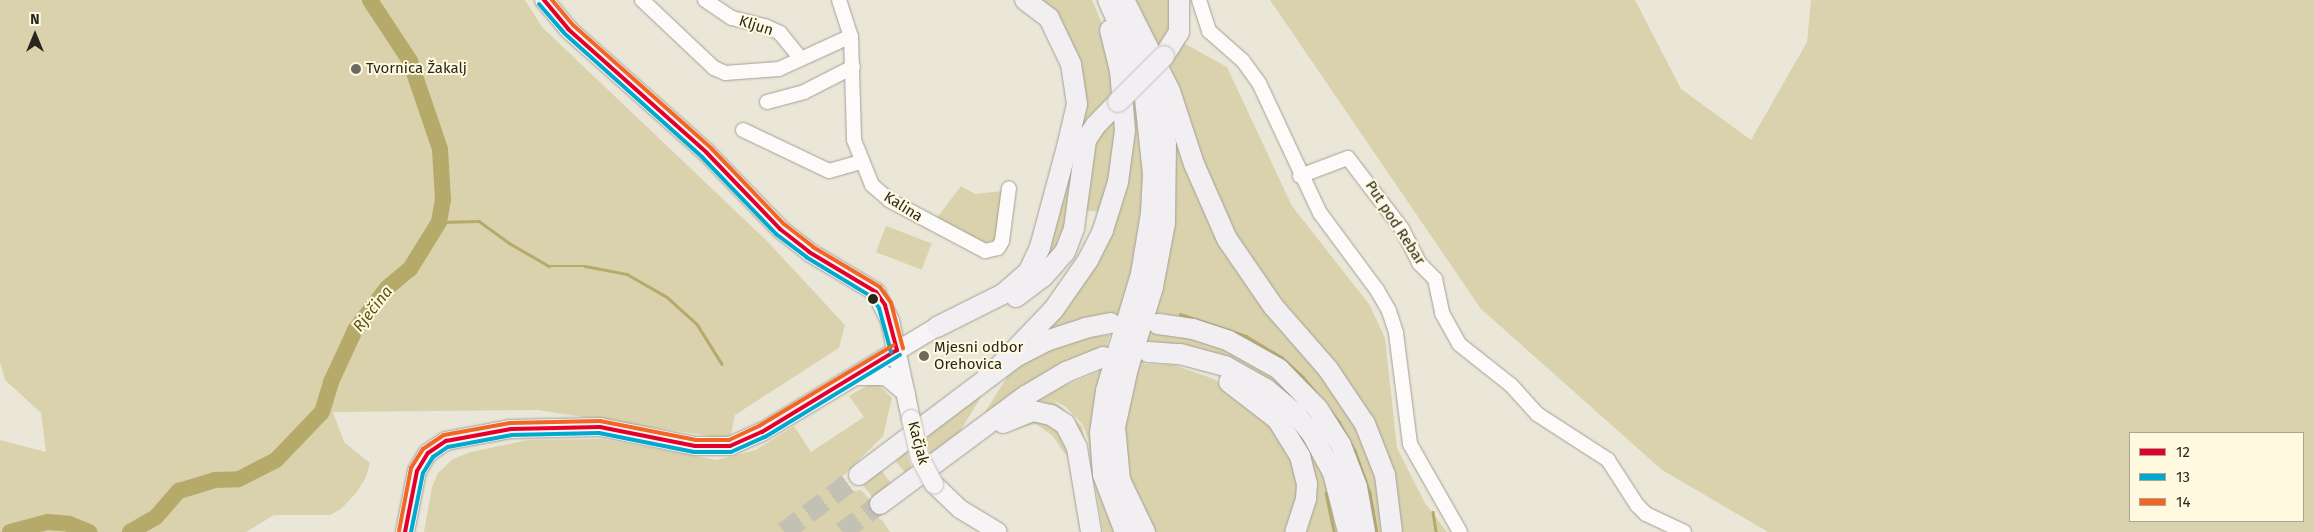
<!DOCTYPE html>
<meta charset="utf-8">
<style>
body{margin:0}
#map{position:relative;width:2314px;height:532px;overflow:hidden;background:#eae7d9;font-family:"Fira Sans",sans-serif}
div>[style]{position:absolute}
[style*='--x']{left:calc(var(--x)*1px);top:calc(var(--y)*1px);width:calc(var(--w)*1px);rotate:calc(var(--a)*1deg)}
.green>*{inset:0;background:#dad2ad;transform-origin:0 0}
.stream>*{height:2.5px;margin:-1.25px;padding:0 1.25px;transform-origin:1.25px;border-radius:1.25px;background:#b6aa6a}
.river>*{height:16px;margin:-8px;padding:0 8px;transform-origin:8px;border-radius:8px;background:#b6aa6a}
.highway-tunnel>*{height:20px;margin-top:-10px;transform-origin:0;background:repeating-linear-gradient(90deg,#c3c1b3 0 20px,transparent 0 30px)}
.roads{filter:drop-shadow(0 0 1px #a2a095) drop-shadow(0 0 1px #a2a095)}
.minor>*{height:14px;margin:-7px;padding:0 7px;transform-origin:7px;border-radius:7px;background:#fcfbf9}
.major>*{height:18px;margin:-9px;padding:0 9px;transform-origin:9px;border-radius:9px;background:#f7f4f6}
.highway>*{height:20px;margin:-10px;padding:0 10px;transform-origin:10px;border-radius:10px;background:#f2eff3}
.bridges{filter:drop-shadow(0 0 1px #c2bdbd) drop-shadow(0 0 1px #c2bdbd)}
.major-bridge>*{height:18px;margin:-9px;padding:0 9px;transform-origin:9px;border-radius:9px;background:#f7f4f6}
.highway-bridge>*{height:20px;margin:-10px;padding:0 10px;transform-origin:10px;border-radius:10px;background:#f2eff3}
.bus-1>*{height:4px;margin:-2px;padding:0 2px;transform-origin:2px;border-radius:2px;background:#e4002b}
.bus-2>*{height:4px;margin:-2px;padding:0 2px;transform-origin:2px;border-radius:2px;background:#00a9ce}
.bus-3>*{height:4px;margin:-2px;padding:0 2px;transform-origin:2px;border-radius:2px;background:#f26522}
.dots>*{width:14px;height:14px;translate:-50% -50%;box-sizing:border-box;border:2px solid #fffadf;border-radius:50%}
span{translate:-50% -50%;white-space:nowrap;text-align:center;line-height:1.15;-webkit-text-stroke:4px #fffadf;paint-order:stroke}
.street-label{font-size:15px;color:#29271d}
.poi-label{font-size:15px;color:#29271d}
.left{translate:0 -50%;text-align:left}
.water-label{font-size:16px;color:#5f5313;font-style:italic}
.legend{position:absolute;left:2129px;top:432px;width:175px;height:90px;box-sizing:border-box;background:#fffadf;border:1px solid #a9a691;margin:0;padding:6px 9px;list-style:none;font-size:15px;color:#29271d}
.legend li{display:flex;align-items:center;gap:10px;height:25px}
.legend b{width:25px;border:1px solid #a9a691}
.north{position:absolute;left:10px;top:10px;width:50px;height:50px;-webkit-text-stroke:4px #fffadf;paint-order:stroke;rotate:0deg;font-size:14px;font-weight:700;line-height:20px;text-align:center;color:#29271d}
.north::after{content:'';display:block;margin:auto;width:18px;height:22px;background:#29271d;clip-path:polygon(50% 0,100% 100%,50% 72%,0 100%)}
</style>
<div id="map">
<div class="green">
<i style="clip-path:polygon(0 0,525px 0,542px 27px,767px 241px,845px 325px,839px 348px,735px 415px,730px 439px,537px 410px,333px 412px,344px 442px,370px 463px,366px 477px,356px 493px,341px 509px,330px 515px,274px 515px,246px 532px,0 532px,0 440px,46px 452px,41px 413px,5px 380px,0 362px)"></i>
<i style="clip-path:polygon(1030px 0,1092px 0,1108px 38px,1117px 96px,1093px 120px,1065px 238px,1018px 290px,1081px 108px)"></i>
<i style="clip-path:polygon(1136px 0,1174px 0,1175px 23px,1160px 53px)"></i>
<i style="clip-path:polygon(evenodd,1270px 0,1635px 0,1681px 89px,1751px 140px,1807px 42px,1811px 0,2314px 0,2314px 532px,1768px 532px,1662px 470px,1481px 309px,1270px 0,2130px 433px,2303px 433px,2303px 521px,2130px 521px,2130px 433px)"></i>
<i style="clip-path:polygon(1180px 41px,1227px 67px,1292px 206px,1369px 304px,1385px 338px,1397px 448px,1425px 503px,1447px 532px,1398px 532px,1391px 479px,1231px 234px,1164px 62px)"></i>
<i style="clip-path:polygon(1132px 80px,1143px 142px,1143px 214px,1128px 288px,1118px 315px,1098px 317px,1037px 340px,1058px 318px,1098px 261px)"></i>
<i style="clip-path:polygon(1118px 107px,1105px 212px,1082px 210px,1089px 153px)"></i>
<i style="clip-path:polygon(1174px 128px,1192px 185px,1220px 243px,1351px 415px,1375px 466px,1386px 532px,1372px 532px,1305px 383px,1262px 347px,1221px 327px,1160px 313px,1155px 330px,1190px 335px,1254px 362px,1283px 383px,1311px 413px,1331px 442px,1345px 474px,1325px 446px,1184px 347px,1148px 341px,1144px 364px,1174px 365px,1214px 379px,1261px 416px,1283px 439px,1295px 463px,1299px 487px,1286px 532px,1153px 532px,1131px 492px,1123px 437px)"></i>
<i style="clip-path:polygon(961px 186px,975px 194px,1002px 191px,996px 240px,984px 243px,936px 219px)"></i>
<i style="left:886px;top:226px;width:49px;height:28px;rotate:21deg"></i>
<i style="clip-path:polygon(1110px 335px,1106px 348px,978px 423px,1009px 374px,1033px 357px,1086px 336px)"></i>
<i style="clip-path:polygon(1105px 350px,1096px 480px,1116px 532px,1103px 532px,1088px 439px,1083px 425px,1066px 407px,1053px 400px,1082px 426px,1101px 532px,1097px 532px,1085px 455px,1034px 403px,1061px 387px,1098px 372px)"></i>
<i style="clip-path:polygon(875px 381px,892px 398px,883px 436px,842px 477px,847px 492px,861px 490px,870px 500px,865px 509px,883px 521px,890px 532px,424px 532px,432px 487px,438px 473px,453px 459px,471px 452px,528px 440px,603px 439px,717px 460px,756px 450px,794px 426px,811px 452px,864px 417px,849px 396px)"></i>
<i style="clip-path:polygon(984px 392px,954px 441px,931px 457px,924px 433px)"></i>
<i style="clip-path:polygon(1276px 405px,1301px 434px,1321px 468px,1340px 532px,1303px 532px,1312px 509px)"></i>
<i style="clip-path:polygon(1026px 419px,1056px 425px,1073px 459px,1064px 453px,1053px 436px,1036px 424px,996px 433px)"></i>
<i style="clip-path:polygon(906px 448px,913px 474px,906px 474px,897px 463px,896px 456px)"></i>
<i style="clip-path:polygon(878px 471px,882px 471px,893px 486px,875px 500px,863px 485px)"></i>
</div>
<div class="stream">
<i style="--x:439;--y:222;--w:40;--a:-1.4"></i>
<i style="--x:479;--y:221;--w:39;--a:36"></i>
<i style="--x:511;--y:244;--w:44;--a:30.1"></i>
<i style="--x:549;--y:266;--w:36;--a:0"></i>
<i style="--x:585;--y:266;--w:43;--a:10.8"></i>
<i style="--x:627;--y:274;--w:46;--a:29.9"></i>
<i style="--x:667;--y:297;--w:40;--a:42"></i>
<i style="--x:697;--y:324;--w:47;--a:58"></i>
<i style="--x:1180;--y:314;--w:70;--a:18.4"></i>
<i style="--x:1246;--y:336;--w:41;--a:31"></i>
<i style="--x:1281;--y:357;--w:30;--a:42"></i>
<i style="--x:1303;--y:377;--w:58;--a:51.3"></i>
<i style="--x:1339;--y:422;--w:33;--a:61"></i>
<i style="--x:1355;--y:451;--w:45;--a:70.3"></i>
<i style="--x:1370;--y:493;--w:40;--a:80"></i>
<i style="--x:1326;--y:493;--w:40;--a:78"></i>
<i style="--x:1433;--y:512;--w:20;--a:81"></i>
</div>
<div class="river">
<i style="--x:10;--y:532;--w:39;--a:-15"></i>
<i style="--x:48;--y:522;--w:21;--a:5"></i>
<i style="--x:69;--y:524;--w:22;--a:22"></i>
<i style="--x:130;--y:532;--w:30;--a:-30"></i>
<i style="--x:156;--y:517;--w:35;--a:-49"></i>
<i style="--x:179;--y:491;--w:38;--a:-17"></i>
<i style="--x:215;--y:480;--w:24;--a:-2"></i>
<i style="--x:239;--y:479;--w:42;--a:-27.2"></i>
<i style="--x:276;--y:460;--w:66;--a:-46.2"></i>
<i style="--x:322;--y:412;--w:31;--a:-73"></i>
<i style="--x:331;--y:382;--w:57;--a:-65.2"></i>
<i style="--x:355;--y:330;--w:53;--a:-52.7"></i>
<i style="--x:387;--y:288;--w:30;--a:-40"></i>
<i style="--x:410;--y:269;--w:55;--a:-58.3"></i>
<i style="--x:439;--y:222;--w:22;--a:-80"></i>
<i style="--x:443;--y:200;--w:51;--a:-93.4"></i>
<i style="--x:440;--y:149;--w:93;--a:-108.8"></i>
<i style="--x:410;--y:61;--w:73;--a:-123.3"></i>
</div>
<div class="highway-tunnel">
<i style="--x:784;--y:532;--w:94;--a:-37.2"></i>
<i style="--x:842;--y:532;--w:47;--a:-36.4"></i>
</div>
<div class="roads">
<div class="minor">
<i style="--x:642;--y:0;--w:99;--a:43.4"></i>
<i style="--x:714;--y:68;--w:12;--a:24"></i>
<i style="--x:725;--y:73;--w:54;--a:-4.2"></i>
<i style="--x:779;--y:69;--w:79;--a:-24.6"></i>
<i style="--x:705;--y:0;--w:32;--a:34"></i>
<i style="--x:732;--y:18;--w:34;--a:14"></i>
<i style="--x:765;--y:26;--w:17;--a:25"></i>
<i style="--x:780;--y:33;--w:33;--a:51"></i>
<i style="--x:839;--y:0;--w:38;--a:72"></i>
<i style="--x:851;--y:36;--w:104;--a:88.3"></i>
<i style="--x:854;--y:140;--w:48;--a:68.2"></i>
<i style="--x:872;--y:185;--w:23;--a:41"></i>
<i style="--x:889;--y:200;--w:109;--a:28"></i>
<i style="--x:985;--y:251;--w:13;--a:-13"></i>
<i style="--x:998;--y:248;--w:8;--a:-60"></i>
<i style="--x:1002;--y:241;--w:53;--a:-82.5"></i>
<i style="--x:1199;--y:0;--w:33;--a:72"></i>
<i style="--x:1209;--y:31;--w:45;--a:41.4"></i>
<i style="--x:1243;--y:61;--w:27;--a:54"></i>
<i style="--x:1259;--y:83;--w:144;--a:64.9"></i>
<i style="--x:1320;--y:213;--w:96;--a:53.5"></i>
<i style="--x:1377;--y:290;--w:24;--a:60"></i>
<i style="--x:1389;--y:311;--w:23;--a:72"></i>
<i style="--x:1396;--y:333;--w:112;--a:82.8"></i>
<i style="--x:1410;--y:444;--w:101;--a:60.4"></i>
<i style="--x:767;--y:102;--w:38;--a:-15"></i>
<i style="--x:804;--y:92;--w:55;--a:-27"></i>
<i style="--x:743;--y:130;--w:95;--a:25.5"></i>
<i style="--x:829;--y:171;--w:33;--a:-16"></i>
<i style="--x:1300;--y:176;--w:51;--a:-20.6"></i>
<i style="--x:1348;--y:158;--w:89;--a:52.7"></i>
<i style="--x:1402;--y:229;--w:38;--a:63"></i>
<i style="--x:1419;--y:263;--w:23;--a:45"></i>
<i style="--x:1435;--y:279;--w:35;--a:78"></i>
<i style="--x:1442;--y:313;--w:35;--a:61"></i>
<i style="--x:1459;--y:344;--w:66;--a:38.3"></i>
<i style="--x:1511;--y:385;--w:39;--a:48"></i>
<i style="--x:1537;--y:414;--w:85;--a:32.9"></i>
<i style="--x:1608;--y:460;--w:54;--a:57.2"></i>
<i style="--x:1637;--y:505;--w:13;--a:45"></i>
<i style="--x:1646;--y:514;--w:42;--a:25.3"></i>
</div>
<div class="major">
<i style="--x:544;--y:0;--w:38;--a:50"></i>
<i style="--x:568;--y:29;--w:185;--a:41.7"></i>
<i style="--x:706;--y:152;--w:107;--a:46.1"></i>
<i style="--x:780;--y:229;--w:37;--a:38"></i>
<i style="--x:809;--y:252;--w:78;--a:30.8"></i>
<i style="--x:876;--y:292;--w:32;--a:64"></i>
<i style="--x:890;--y:321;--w:100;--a:77.9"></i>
<i style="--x:857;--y:376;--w:29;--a:0"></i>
<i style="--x:886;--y:376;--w:26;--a:40"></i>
<i style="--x:934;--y:484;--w:36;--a:44"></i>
<i style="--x:960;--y:509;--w:44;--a:31.2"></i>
<i style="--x:405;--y:532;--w:62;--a:-78.9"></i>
<i style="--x:417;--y:471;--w:21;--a:-59"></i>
<i style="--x:428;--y:453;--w:22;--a:-34"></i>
<i style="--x:446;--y:441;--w:66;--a:-10.5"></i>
<i style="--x:511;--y:429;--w:89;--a:-1.3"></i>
<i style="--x:600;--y:427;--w:97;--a:11.3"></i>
<i style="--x:695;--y:446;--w:35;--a:0"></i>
<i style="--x:730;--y:446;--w:35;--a:-24"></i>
<i style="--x:762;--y:432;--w:204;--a:-31"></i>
</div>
<div class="highway">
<i style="--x:1108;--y:0;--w:51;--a:65.9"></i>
<i style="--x:1129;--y:47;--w:54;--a:72.9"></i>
<i style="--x:1145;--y:99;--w:75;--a:83.9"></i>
<i style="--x:1153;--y:174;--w:39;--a:93"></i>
<i style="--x:1151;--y:213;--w:62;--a:99.3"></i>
<i style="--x:1141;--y:274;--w:122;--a:106.7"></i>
<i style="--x:1106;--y:391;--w:42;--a:98.1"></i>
<i style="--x:1100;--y:433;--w:42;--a:85.9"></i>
<i style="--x:1103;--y:475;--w:61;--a:68.9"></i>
<i style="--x:1124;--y:0;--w:102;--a:63.2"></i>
<i style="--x:1170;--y:91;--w:77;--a:71.8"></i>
<i style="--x:1194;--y:164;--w:82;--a:66.3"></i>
<i style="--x:1227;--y:239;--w:81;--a:55.5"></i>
<i style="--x:1273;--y:306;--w:84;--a:48.9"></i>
<i style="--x:1328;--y:369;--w:66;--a:56.1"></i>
<i style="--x:1365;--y:424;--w:55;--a:68.6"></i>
<i style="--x:1385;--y:475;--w:57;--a:83"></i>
<i style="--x:1164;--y:56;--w:28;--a:-58"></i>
<i style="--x:1179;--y:32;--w:32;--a:-90"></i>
<i style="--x:1016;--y:297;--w:34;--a:-37"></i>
<i style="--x:1043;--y:277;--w:33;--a:-49"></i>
<i style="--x:1065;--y:252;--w:26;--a:-69"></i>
<i style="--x:1074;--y:228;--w:89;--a:-82.2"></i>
<i style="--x:1086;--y:140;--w:17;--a:-57"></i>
<i style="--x:1095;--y:126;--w:33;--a:-46"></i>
<i style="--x:1158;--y:324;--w:35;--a:8"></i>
<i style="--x:1193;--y:329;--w:38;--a:18"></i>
<i style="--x:1229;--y:341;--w:57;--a:29.2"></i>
<i style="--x:1279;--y:369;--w:56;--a:45.7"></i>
<i style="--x:1318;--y:409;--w:43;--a:57.4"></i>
<i style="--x:1341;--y:445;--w:45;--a:69.1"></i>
<i style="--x:1357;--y:487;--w:46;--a:79.9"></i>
<i style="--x:937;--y:327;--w:74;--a:-26.6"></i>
<i style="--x:1003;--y:294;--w:35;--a:-41"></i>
<i style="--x:1029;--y:271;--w:26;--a:-65"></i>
<i style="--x:1040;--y:247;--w:104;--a:-74.9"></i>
<i style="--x:1067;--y:147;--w:44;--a:-76.9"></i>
<i style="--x:1077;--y:104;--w:40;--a:-98.5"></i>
<i style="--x:1071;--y:64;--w:51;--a:-115.6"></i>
<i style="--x:1049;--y:18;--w:30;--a:-143"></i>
<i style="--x:1148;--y:352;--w:32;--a:4"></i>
<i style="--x:1180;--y:354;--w:47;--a:14.9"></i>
<i style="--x:1225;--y:366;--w:47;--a:29.3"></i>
<i style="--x:1266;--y:389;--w:38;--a:40"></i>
<i style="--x:1295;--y:413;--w:27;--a:51"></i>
<i style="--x:1312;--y:434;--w:44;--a:61.7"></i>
<i style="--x:1333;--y:473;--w:61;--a:75.7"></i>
<i style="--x:990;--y:376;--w:93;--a:-46.3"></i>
<i style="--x:1054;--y:309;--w:60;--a:-55.2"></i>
<i style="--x:1088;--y:260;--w:34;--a:-63"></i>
<i style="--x:1103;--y:230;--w:50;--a:-72.6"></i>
<i style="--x:1118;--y:182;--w:52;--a:-82.3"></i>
<i style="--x:1125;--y:130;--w:59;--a:-94.8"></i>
<i style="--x:1120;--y:71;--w:42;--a:-103.7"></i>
<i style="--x:1229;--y:382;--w:61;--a:37.6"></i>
<i style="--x:1277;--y:419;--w:44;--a:58.1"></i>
<i style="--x:1300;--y:456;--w:29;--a:76"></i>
<i style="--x:1307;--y:484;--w:15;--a:94"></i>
<i style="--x:1306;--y:499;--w:35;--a:108"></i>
<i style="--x:1003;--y:423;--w:32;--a:-22"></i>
<i style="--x:1033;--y:411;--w:18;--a:13"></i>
<i style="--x:1051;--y:415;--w:17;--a:33"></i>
<i style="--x:1065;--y:424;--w:27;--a:63"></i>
<i style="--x:1077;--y:448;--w:85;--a:80.5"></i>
<i style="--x:859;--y:475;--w:198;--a:-37"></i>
<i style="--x:1017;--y:356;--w:36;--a:-27"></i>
<i style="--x:1049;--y:340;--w:38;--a:-18"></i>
<i style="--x:1085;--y:328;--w:26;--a:-11"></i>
<i style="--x:880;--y:504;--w:183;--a:-36.6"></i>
<i style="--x:1027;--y:395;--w:45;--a:-30.5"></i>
<i style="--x:1066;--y:372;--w:40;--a:-22"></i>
<i style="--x:1145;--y:532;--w:58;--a:-115.7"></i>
<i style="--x:1120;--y:480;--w:53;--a:-95.4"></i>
<i style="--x:1115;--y:427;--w:60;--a:-77.6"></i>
<i style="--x:1128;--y:368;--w:85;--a:-72.8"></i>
<i style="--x:1153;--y:287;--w:65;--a:-79.4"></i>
<i style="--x:1165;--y:223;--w:79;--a:-89.3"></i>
<i style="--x:1166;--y:144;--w:60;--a:-99.6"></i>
</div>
</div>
<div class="bridges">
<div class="major-bridge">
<i style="--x:911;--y:419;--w:40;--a:77"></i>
<i style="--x:920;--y:458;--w:30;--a:62"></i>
</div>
<div class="highway-bridge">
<i style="--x:1118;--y:102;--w:65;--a:-45"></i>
</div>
</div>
<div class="bus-1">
<i style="--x:544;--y:0;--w:38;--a:50"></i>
<i style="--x:568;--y:29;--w:185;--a:41.7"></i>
<i style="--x:706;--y:152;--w:107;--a:46.1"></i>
<i style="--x:780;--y:229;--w:37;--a:38"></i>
<i style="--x:809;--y:252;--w:78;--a:30.8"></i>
<i style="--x:876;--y:292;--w:16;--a:55"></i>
<i style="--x:885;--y:305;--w:47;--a:75.1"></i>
<i style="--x:405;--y:532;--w:62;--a:-78.9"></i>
<i style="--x:417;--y:471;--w:21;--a:-59"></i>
<i style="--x:428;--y:453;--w:22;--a:-34"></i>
<i style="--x:446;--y:441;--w:66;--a:-10.5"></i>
<i style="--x:511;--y:429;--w:89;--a:-1.3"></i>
<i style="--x:600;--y:427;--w:97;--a:11.3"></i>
<i style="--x:695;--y:446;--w:35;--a:0"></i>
<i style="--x:730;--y:446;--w:35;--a:-24"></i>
<i style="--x:762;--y:432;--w:158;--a:-31.3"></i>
</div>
<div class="bus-2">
<i style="--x:539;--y:4;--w:38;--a:49"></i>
<i style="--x:564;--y:33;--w:186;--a:41.9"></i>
<i style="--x:702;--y:157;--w:107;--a:46.1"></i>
<i style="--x:776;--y:234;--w:38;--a:37"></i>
<i style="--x:806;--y:257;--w:77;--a:31.2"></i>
<i style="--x:872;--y:297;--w:13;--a:58"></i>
<i style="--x:879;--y:308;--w:46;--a:74.7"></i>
<i style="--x:411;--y:532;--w:60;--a:-78.5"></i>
<i style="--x:423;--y:473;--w:19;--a:-58"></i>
<i style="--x:433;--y:457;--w:18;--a:-34"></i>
<i style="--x:448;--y:447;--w:65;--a:-10.6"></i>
<i style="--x:512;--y:435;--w:87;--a:-1.3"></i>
<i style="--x:599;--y:433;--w:97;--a:11.3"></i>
<i style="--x:694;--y:452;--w:37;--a:0"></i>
<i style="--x:731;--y:452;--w:37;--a:-24"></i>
<i style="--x:765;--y:437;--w:158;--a:-31.3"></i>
</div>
<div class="bus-3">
<i style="--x:552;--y:0;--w:33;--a:50"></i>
<i style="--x:573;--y:25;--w:185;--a:41.7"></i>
<i style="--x:711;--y:148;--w:105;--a:46.2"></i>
<i style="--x:784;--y:224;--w:37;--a:38"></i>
<i style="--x:813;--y:247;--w:78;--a:30.8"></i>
<i style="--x:880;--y:287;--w:19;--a:55"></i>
<i style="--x:891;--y:303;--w:47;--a:75.1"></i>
<i style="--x:399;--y:531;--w:64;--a:-79.2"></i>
<i style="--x:411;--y:468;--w:22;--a:-58"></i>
<i style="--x:423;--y:449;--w:25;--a:-34"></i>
<i style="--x:444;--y:435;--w:67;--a:-10.3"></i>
<i style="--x:510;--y:423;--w:90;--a:-1.3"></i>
<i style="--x:600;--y:421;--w:98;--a:11.2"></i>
<i style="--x:696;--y:440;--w:33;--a:0"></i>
<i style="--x:729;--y:440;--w:33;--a:-25"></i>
<i style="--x:759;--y:426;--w:157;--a:-31"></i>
</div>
<div class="dots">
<i style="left:356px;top:69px;background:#6d6a5f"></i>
<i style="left:873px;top:299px;background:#29271d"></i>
<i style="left:924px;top:356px;background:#6d6a5f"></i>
</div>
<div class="street-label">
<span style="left:756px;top:26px;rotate:18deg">Kljun</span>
<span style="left:903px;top:207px;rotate:32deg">Kalina</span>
<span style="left:1395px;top:223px;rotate:57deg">Put pod Rebar</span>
<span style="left:918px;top:443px;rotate:75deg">Kačjak</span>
</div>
<div class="poi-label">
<span class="left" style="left:366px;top:69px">Tvornica Žakalj</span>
<span class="left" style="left:934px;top:356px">Mjesni odbor<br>Orehovica</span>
</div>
<div class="water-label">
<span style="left:373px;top:309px;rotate:-52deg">Rječina</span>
</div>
<ul class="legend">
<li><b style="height:6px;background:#e4002b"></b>12</li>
<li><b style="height:6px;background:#00a9ce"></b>13</li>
<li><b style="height:6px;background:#f26522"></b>14</li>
</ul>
<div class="north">N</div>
</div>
